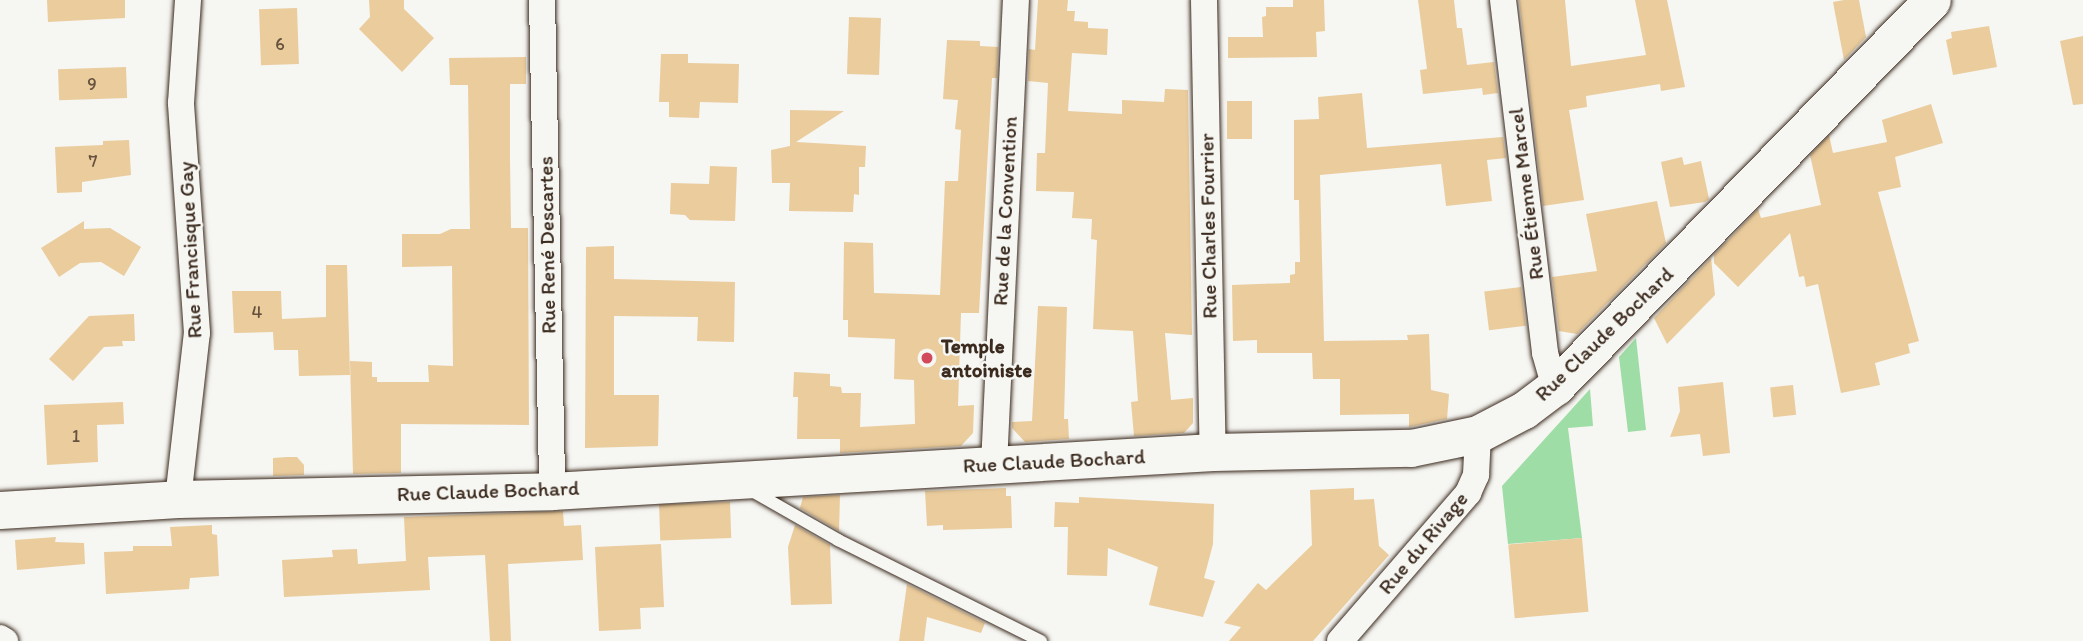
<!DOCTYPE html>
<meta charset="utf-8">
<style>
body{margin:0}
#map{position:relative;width:2083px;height:641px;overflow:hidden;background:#f6f6f2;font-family:Itim,sans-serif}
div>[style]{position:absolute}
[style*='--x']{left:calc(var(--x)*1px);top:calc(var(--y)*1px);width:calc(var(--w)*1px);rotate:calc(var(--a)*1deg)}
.green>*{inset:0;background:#9edda5}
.building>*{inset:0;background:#eacc9d;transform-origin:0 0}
.roads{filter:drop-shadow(0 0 2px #3b2a1e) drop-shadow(0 0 2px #3b2a1e)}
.lane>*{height:12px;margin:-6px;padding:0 6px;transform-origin:6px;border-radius:6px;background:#f6f6f2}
.street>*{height:26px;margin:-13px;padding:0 13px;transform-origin:13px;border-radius:13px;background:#f6f6f2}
.secondary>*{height:37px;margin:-18.5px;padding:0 18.5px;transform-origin:18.5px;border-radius:18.5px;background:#f6f6f2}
.dots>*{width:19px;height:19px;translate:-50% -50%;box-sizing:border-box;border:4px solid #f6f6f2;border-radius:50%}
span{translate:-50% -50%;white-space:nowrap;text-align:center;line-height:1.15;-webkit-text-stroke:5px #f6f6f2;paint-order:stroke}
.number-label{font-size:18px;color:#67523e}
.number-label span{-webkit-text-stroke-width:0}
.street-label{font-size:21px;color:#3b2a1e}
.poi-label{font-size:21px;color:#3b2a1e;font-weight:700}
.left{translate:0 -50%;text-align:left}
</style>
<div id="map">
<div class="green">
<i style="clip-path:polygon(1636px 338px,1646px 430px,1628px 432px,1619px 357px)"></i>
<i style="clip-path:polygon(1590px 389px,1593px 426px,1568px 428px,1582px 538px,1508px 544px,1502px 486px)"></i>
</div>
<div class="building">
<i style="clip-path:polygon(47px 0,125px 0,125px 18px,48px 22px)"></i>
<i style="clip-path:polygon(369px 0,404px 0,404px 9px,434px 38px,402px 72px,359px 29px,370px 17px)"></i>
<i style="clip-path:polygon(1038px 0,1068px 0,1067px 11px,1075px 11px,1074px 21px,1088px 22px,1088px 28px,1108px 29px,1107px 55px,1072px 53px,1068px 111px,1122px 114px,1122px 100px,1164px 102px,1165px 89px,1188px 90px,1192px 335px,1165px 333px,1171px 400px,1193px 398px,1193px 423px,1184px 433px,1134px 436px,1131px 402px,1138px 401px,1133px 331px,1093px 329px,1097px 240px,1091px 239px,1092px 219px,1072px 218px,1074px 192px,1036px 191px,1037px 153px,1045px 153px,1048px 83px,1028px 81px,1029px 49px,1035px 50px)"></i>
<i style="clip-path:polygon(1293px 0,1324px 0,1325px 31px,1316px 32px,1317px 57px,1228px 58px,1228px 37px,1263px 37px,1262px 17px,1266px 16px,1266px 7px,1293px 7px)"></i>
<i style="clip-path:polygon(1418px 0,1454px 0,1457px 28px,1462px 28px,1467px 65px,1494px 62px,1498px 93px,1483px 95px,1482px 88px,1423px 94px,1420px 70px,1427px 69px)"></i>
<i style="clip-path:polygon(1519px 0,1565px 0,1571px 66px,1646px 55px,1635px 0,1667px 0,1685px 87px,1661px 91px,1660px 84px,1586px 96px,1587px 107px,1569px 110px,1584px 200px,1543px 206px)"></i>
<i style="clip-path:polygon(1844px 0,1859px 0,1866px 37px,1844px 60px,1833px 2px)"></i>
<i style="left:297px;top:8px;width:56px;height:38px;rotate:88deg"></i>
<i style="left:849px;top:17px;width:32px;height:57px;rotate:2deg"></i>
<i style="clip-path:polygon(1989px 26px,1997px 67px,1953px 75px,1946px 40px,1952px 38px,1951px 32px)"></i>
<i style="clip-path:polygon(2083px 36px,2083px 104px,2073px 105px,2060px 41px)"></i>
<i style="clip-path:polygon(947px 40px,980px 41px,980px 46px,998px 47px,997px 78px,992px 78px,979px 313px,961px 313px,958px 406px,974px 405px,973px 433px,961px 446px,840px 453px,840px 439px,797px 439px,798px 397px,793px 397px,794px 372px,830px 374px,830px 386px,841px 387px,842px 393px,861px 393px,860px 427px,915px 424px,914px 380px,894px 379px,895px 339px,848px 337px,848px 320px,843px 320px,844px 242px,873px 243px,874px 293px,940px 295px,945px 181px,958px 181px,961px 130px,955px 129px,958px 100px,943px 99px)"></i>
<i style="clip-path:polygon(661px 54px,688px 54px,688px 63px,739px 64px,738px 103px,700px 102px,699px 118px,669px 117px,669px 102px,659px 102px)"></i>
<i style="clip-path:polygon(526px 57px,526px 84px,510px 84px,510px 160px,511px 228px,528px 228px,529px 425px,401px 424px,401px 473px,353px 474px,350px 361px,372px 362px,372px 377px,377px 377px,377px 382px,429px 382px,428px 365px,453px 366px,452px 266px,402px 267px,402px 234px,440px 234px,451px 229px,470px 229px,468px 85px,450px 85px,449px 58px)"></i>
<i style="left:126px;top:67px;width:31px;height:68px;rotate:88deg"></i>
<i style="clip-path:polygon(1362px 93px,1367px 148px,1503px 137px,1506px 158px,1487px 160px,1492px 201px,1446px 206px,1441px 164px,1320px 175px,1324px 341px,1408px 340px,1407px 335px,1429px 334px,1431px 390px,1449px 394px,1447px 419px,1409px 427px,1409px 414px,1340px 415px,1340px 379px,1313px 379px,1312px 353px,1257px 353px,1257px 340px,1233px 341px,1232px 285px,1290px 283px,1290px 275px,1295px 274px,1295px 262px,1300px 262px,1299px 200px,1294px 200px,1294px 120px,1319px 119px,1318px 97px)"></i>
<i style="left:1227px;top:101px;width:25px;height:38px"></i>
<i style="clip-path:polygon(1931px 104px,1943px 143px,1895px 157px,1901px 187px,1878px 192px,1919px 341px,1908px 344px,1910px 353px,1875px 363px,1880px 385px,1841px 393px,1818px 284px,1806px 287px,1804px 276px,1799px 277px,1790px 233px,1738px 287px,1714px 263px,1714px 255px,1758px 209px,1761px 218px,1821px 205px,1810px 155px,1829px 135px,1833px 153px,1887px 142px,1882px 120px)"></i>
<i style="clip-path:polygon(790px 110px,844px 111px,796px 142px,866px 146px,865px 167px,859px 167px,859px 195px,854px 194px,853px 212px,789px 211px,790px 183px,772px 183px,771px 150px,790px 146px)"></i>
<i style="clip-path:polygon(129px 140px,131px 175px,82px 182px,82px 192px,57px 193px,55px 147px,103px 145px,103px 141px)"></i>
<i style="clip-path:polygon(1682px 157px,1684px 165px,1701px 161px,1709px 199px,1705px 202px,1670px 207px,1661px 162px)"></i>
<i style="clip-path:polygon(710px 166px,737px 167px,735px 221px,690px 220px,685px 215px,670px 214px,671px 183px,709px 184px)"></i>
<i style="clip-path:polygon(1657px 201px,1666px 243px,1577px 334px,1559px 331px,1552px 277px,1597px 271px,1586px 214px)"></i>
<i style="clip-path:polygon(84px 221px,84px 229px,110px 228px,141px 247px,124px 276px,101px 262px,80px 263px,59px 277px,41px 248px)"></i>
<i style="clip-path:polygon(614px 246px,614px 279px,735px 282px,734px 342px,697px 341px,698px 317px,614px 316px,614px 395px,659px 395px,658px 446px,585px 448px,586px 247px)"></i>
<i style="clip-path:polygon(1711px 258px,1715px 295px,1667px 344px,1654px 318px)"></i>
<i style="clip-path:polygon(326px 265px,347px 265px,350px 375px,299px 376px,298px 350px,274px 350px,273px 332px,234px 333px,232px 291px,281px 291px,282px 319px,326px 317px)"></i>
<i style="left:1521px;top:287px;width:39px;height:37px;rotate:83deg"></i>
<i style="clip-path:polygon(1038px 306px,1067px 307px,1064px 419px,1068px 419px,1069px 439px,1025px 442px,1012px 428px,1012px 422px,1032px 421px)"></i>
<i style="clip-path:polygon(134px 314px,135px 341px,122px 341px,123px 346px,104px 347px,73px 381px,49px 359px,89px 316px)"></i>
<i style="clip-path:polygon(1723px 382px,1730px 453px,1703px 456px,1700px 434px,1670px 437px,1680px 411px,1678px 387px)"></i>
<i style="left:1793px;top:385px;width:30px;height:23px;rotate:84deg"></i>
<i style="clip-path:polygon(123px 402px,124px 424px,97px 425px,98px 462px,47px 465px,44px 405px)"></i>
<i style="clip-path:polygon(287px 457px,297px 457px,304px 465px,304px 475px,273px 476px,273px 458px)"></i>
<i style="clip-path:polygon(1006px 488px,1006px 496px,1011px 496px,1012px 528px,943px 530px,943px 525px,927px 526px,925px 491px)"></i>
<i style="clip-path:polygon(1354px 488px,1354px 500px,1374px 499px,1379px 546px,1389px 555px,1313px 641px,1229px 641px,1241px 627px,1224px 623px,1258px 583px,1266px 590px,1312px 545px,1310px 490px)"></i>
<i style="clip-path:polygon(840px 495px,839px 531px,800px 508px,803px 497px)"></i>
<i style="clip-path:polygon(1079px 497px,1214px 504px,1213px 544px,1204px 578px,1215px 581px,1203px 617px,1149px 605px,1158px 567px,1108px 548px,1107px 576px,1067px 575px,1068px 527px,1054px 527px,1055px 502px,1079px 503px)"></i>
<i style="left:730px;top:502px;width:36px;height:71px;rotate:88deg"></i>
<i style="clip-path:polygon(563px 511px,564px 526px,581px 525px,583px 560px,508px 564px,511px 641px,490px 641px,485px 555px,428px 557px,430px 590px,284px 597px,282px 560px,333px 557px,332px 550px,357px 549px,358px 564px,406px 561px,404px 517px)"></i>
<i style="clip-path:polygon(212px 525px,212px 534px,217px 535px,219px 576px,190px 578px,189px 589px,106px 594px,104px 552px,133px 551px,133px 546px,172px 546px,170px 527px)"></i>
<i style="clip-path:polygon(795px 525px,830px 545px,832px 604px,791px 605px,788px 547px)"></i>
<i style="clip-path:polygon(56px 537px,55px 542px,84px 543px,85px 564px,17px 570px,15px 540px)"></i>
<i style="left:1582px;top:538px;width:74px;height:74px;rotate:85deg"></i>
<i style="clip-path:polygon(661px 544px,664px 607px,640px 608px,641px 629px,599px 631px,595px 547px)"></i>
<i style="clip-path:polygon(907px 584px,985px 623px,981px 633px,927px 617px,924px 641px,899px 641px)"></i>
</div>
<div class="roads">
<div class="lane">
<i style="--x:747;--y:488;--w:105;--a:29.7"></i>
<i style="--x:838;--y:540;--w:227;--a:26.5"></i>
</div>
<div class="street">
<i style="--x:542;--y:0;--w:491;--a:88.8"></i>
<i style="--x:1204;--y:0;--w:452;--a:88.9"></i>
<i style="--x:1503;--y:0;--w:355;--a:83.2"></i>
<i style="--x:1545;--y:353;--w:35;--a:74"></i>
<i style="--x:994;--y:465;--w:466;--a:-87.3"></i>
<i style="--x:178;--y:499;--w:167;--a:-83.5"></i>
<i style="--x:197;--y:333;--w:231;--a:-94"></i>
<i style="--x:181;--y:103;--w:103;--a:-86.1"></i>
<i style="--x:0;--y:638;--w:6;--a:31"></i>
<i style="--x:1340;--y:641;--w:196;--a:-49.1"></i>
<i style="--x:1468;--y:493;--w:20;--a:-66"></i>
<i style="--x:1476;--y:475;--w:41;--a:-87.2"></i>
</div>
<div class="secondary">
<i style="--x:0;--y:510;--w:178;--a:-3.5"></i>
<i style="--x:178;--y:499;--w:374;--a:-1.2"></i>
<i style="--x:552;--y:491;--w:662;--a:-3.38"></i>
<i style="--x:1213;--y:452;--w:198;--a:-1.2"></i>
<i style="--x:1411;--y:448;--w:68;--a:-11.8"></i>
<i style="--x:1478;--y:434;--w:52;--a:-27.6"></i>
<i style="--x:1524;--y:410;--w:39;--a:-37"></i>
<i style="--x:1555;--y:387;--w:540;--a:-45.75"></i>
</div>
</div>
<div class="dots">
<i style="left:927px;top:358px;background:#d1495b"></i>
</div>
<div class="number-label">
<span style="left:280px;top:44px">6</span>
<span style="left:92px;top:84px">9</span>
<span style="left:93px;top:161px">7</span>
<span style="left:257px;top:312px">4</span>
<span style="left:76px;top:436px">1</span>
</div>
<div class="street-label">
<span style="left:1526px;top:194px;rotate:-97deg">Rue Étienne Marcel</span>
<span style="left:1005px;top:211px;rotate:-87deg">Rue de la Convention</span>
<span style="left:1208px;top:226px;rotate:-91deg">Rue Charles Fourrier</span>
<span style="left:547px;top:245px;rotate:-91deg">Rue René Descartes</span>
<span style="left:190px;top:250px;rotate:-93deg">Rue Francisque Gay</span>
<span style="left:1604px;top:334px;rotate:-44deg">Rue Claude Bochard</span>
<span style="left:1054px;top:461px;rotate:-3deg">Rue Claude Bochard</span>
<span style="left:488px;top:491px;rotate:-2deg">Rue Claude Bochard</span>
<span style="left:1423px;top:543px;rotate:-50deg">Rue du Rivage</span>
</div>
<div class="poi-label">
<span class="left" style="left:941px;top:358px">Temple<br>antoiniste</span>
</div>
</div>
